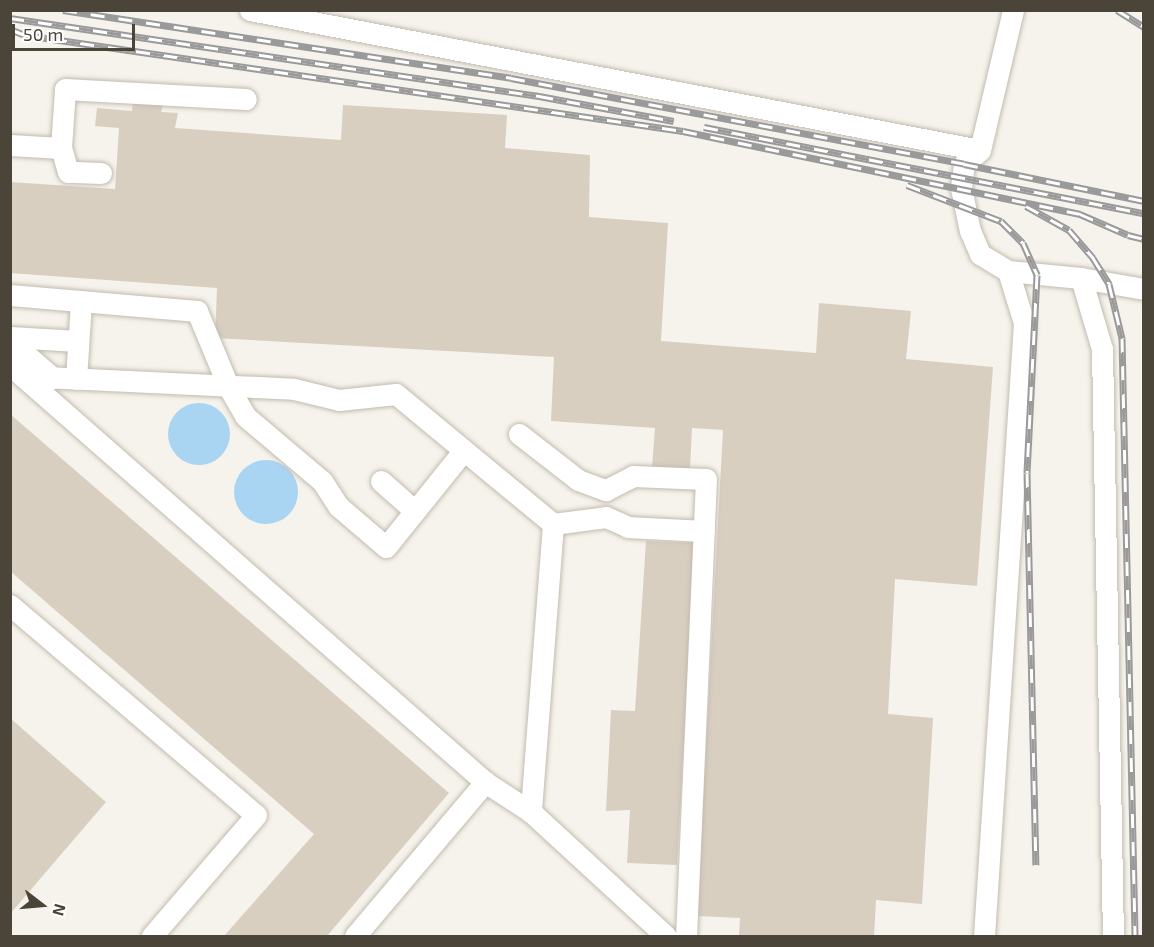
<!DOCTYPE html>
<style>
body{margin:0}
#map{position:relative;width:1154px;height:947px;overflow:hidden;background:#f6f3ec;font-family:"Exo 2",sans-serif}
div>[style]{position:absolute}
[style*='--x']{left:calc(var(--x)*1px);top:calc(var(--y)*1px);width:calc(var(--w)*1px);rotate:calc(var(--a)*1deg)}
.water>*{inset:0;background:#a9d4f2}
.round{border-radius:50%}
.building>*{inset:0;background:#d8cfc1}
.roads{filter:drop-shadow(0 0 2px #c2bbae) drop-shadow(0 0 2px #c2bbae)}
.minor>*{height:21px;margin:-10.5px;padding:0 10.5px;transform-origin:10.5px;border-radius:10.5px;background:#fff}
.rail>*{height:7px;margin-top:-3.5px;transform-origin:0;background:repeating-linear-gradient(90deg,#fff 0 14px,#9a9a9a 0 28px);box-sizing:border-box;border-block:2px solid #9a9a9a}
span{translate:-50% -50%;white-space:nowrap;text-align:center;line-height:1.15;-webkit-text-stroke:6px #fff;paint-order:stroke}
.frame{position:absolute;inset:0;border:12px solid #4b4439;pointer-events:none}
.north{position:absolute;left:12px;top:875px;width:60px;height:60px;-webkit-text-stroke:4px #fff;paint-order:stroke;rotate:106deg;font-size:16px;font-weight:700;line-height:24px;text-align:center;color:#4b4439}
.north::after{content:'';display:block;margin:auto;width:21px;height:27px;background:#4b4439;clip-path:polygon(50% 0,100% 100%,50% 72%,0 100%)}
.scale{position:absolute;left:12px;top:24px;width:123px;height:27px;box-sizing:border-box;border:3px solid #4b4439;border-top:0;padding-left:8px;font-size:18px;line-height:21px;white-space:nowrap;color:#4b4439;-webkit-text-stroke:4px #fff;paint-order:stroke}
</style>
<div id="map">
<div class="water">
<i class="round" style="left:168px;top:403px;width:62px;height:62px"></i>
<i class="round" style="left:234px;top:460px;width:64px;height:64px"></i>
</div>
<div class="building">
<i style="clip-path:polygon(133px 102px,163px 105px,161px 112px,178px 113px,175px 128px,341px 140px,343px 105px,507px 115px,505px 148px,590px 155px,589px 217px,668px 223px,661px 341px,816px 353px,819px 303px,911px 311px,906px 359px,993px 367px,977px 586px,895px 579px,888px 714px,933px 718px,922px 904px,876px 900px,874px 936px,739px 936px,740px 918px,697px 916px,723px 430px,692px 428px,690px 470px,652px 467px,655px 428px,551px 421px,554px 357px,215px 338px,217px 288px,10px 273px,10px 182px,115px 189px,119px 128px,95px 126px,97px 108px,132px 111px)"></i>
<i style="clip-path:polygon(10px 414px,449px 793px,327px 936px,224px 936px,314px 834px,10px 571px)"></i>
<i style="clip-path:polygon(646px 541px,695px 543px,677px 865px,627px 863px,630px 810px,606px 811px,611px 710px,635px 711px)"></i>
<i style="clip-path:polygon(10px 718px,106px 802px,10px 914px)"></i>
</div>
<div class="roads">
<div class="minor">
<i style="--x:250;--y:10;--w:743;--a:10.86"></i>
<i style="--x:10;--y:145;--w:51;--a:3.4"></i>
<i style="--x:101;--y:173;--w:33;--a:-178"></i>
<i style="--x:68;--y:172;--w:25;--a:-106"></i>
<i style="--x:61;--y:148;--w:59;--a:-86.1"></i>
<i style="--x:65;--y:89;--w:181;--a:3.2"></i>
<i style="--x:1008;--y:271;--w:73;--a:5.5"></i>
<i style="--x:1081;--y:278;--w:64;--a:9.9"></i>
<i style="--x:1081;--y:278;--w:74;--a:73.5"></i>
<i style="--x:1102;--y:349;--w:587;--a:88.93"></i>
<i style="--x:10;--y:295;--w:188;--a:4.9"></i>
<i style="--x:197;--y:311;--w:81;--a:67.5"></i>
<i style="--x:228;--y:386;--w:34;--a:60"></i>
<i style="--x:245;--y:416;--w:101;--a:40.2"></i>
<i style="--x:322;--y:481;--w:30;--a:57"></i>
<i style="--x:338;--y:506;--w:63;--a:40.5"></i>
<i style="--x:386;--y:547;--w:124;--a:-51.2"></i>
<i style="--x:10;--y:337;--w:68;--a:3.4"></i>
<i style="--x:10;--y:341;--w:57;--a:40.7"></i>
<i style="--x:10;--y:365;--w:632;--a:41.28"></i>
<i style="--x:485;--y:782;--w:55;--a:33.1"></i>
<i style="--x:531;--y:812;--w:183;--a:42.6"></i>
<i style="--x:23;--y:376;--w:271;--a:2.7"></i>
<i style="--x:294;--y:389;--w:46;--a:13.7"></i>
<i style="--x:339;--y:400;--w:57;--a:-6"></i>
<i style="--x:396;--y:394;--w:204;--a:39.6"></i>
<i style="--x:553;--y:524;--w:289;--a:94.4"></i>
<i style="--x:76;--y:379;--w:78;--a:-86.3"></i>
<i style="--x:519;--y:434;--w:75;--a:37.9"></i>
<i style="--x:578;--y:480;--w:30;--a:20"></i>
<i style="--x:606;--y:490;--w:30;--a:-27"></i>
<i style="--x:633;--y:476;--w:73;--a:2.4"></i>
<i style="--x:706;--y:479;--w:457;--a:92.5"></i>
<i style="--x:381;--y:481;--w:45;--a:41.4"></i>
<i style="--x:553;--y:524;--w:53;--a:-7.5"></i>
<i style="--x:606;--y:517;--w:24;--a:24"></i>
<i style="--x:628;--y:527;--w:76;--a:3"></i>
<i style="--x:10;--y:605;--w:323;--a:40.5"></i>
<i style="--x:256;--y:815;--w:160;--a:130.7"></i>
<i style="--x:355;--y:936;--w:202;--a:-49.8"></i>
<i style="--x:984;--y:936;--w:614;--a:-86.27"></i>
<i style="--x:1024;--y:323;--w:54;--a:-107.1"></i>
<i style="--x:1008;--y:271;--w:33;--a:-149"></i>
<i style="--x:980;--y:254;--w:25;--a:-113"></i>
<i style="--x:970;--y:231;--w:44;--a:-101.8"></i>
<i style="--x:961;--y:188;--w:24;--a:-83"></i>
<i style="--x:964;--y:164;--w:21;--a:-41"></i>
<i style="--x:980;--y:150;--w:144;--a:-76.7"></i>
</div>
</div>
<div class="rail">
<i style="--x:63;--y:10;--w:453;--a:8.6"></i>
<i style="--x:511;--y:78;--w:461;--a:10.7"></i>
<i style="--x:964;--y:164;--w:184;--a:11.6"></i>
<i style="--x:1117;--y:10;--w:32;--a:32"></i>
<i style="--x:10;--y:18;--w:535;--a:8.39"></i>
<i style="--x:539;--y:96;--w:137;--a:10.5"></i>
<i style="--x:10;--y:29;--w:16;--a:22"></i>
<i style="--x:25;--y:35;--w:665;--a:8.3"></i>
<i style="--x:683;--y:131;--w:406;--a:11.8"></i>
<i style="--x:1080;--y:214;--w:52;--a:23.6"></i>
<i style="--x:1128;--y:235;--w:16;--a:14"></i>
<i style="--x:704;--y:127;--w:448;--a:11.1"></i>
<i style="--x:907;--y:185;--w:101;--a:21"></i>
<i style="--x:1001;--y:221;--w:31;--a:45"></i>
<i style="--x:1023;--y:243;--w:35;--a:66"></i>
<i style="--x:1037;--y:275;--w:198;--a:92.9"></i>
<i style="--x:1027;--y:473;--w:392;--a:88.7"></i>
<i style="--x:1026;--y:206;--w:49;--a:29.2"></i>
<i style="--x:1069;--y:230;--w:37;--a:49"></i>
<i style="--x:1093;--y:258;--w:31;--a:58"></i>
<i style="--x:1109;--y:284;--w:56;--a:76.5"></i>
<i style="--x:1122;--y:338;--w:598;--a:88.75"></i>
</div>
<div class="frame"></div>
<div class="north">N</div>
<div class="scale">50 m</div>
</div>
